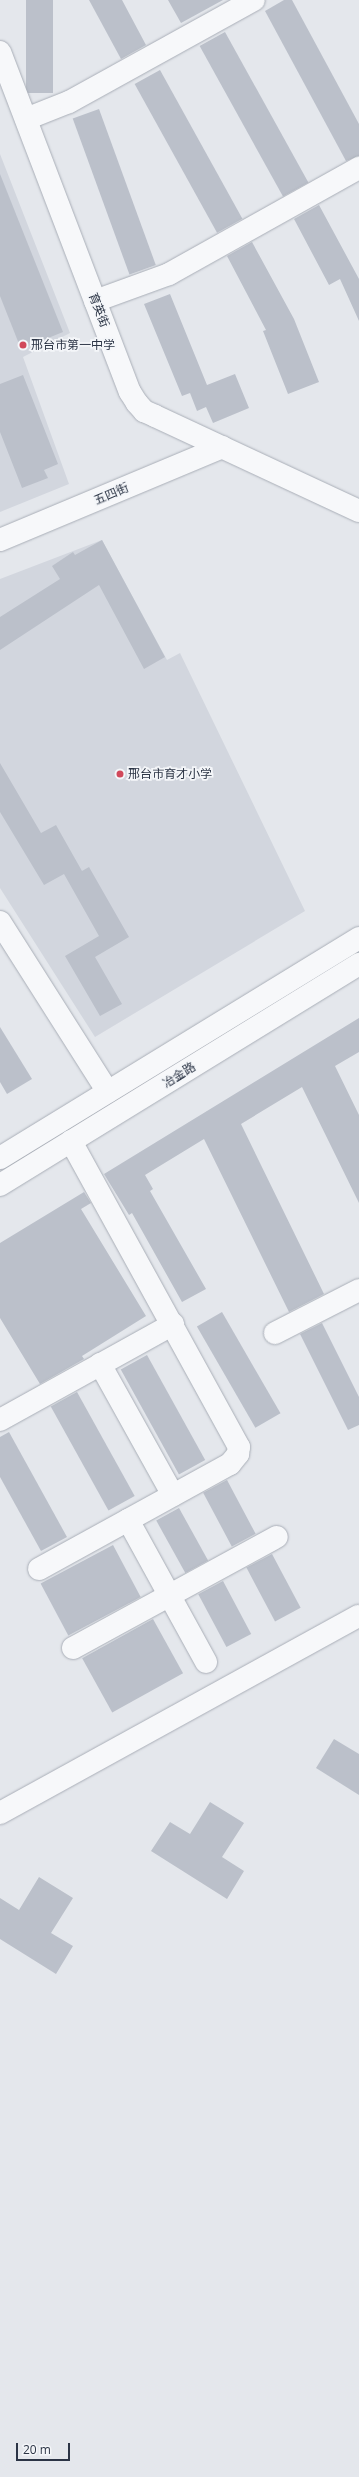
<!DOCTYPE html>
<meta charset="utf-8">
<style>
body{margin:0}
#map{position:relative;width:359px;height:2477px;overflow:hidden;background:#e4e7ec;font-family:"Open Sans","Noto Sans SC",sans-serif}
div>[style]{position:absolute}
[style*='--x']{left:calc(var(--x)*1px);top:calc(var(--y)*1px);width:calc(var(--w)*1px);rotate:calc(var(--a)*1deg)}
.built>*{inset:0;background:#d2d6de}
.building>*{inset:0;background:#bbc0ca;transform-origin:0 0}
.roads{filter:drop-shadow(0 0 1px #a9aeb7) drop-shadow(0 0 1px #a9aeb7)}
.minor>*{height:22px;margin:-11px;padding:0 11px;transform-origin:11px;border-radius:11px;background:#f7f8fa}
.dots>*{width:11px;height:11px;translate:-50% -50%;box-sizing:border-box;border:2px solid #f4f6f9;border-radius:50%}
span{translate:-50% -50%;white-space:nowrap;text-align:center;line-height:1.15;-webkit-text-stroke:3.5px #f4f6f9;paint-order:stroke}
.street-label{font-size:12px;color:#2b3445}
.poi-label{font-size:12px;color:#2b3445}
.left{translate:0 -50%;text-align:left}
.scale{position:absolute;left:16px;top:2443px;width:54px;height:18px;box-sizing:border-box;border:2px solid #2b3445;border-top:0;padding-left:5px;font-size:12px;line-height:14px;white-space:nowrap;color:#2b3445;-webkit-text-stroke:3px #f4f6f9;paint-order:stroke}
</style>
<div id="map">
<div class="built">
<i style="clip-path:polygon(0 154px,70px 333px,23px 357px,69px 484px,0 512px)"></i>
<i style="clip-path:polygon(102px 540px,167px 660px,180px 653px,305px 911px,95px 1037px,0 888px,0 579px)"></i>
</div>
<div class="building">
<i style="left:26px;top:0;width:27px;height:93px"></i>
<i style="clip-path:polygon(89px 0,122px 0,146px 45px,121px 59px)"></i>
<i style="clip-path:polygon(168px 0,223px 0,181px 23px)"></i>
<i style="clip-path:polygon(284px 0,292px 0,359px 124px,359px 156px,346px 161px,265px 11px)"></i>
<i style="left:225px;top:32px;width:172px;height:29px;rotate:61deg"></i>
<i style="left:160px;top:70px;width:170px;height:29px;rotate:61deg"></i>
<i style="left:99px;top:109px;width:166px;height:28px;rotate:70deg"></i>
<i style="clip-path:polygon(0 174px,63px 332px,21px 349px,0 296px)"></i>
<i style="clip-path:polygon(319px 205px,359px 279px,359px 321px,340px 279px,329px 285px,294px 219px)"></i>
<i style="clip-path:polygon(252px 242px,294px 319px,319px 382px,288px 394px,263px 331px,266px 330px,227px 256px)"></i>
<i style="clip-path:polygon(170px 294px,207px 385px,235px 374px,249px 408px,213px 423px,206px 407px,197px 411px,190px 393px,182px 396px,144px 304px)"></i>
<i style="clip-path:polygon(23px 375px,58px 464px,44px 470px,48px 478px,22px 488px,0 432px,0 384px)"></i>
<i style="clip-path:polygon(102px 540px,165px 657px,144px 669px,99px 585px,0 650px,0 617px,60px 579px,52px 566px,73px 552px,75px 555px)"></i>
<i style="clip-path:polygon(0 763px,41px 833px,56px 825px,82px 871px,89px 867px,129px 937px,95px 957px,122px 1004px,100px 1016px,65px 956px,99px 936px,64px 874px,44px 885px,0 812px)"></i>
<i style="clip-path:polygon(359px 1018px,359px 1052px,335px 1066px,359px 1115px,359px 1203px,302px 1087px,241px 1124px,324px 1294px,289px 1312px,204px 1139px,145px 1175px,153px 1189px,150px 1191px,206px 1289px,182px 1302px,132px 1213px,129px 1215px,104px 1174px)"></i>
<i style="clip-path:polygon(0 1027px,32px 1079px,7px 1094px,0 1082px)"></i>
<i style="clip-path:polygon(84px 1192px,91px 1203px,81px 1209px,146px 1316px,82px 1356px,84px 1359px,40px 1384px,0 1318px,0 1243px)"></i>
<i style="left:222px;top:1312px;width:117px;height:29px;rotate:60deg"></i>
<i style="clip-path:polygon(322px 1323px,359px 1397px,359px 1425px,348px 1430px,300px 1334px)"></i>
<i style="left:147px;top:1355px;width:120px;height:30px;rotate:61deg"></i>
<i style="left:77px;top:1392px;width:119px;height:30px;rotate:61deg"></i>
<i style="clip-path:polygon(9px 1432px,67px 1537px,41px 1551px,0 1477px,0 1437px)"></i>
<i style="left:227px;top:1480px;width:61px;height:27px;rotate:62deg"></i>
<i style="left:179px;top:1508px;width:60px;height:26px;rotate:61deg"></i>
<i style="left:113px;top:1545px;width:59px;height:82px;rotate:62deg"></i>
<i style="left:272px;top:1554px;width:61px;height:29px;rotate:62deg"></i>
<i style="left:223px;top:1581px;width:60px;height:28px;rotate:62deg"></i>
<i style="left:153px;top:1619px;width:62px;height:81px;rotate:61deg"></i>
<i style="clip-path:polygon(334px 1739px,359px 1754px,359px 1795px,316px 1768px)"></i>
<i style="clip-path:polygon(210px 1802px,244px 1823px,222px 1857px,244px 1871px,227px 1899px,151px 1851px,170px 1822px,190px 1834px)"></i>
<i style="clip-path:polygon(39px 1877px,73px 1898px,51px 1933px,73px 1946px,56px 1974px,0 1939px,0 1898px,19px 1910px)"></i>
</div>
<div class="roads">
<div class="minor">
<i style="--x:0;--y:52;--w:364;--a:69.1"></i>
<i style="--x:130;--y:392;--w:13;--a:58"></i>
<i style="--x:137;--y:403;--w:11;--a:49"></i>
<i style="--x:144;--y:411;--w:12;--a:24"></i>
<i style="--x:155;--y:416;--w:225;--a:25"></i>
<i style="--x:26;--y:119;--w:46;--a:-21.6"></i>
<i style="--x:69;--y:102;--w:211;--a:-28.9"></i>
<i style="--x:95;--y:301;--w:79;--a:-20"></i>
<i style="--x:169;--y:274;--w:218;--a:-29.2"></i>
<i style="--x:0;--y:540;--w:241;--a:-22.7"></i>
<i style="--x:0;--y:922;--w:201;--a:57.6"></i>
<i style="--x:0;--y:1158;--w:421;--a:-31.5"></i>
<i style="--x:0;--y:1185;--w:422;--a:-31.6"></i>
<i style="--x:275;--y:1333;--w:94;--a:-27.1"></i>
<i style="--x:100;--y:1364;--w:150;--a:60.9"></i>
<i style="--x:0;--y:1420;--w:198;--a:-29"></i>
<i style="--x:128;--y:1520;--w:162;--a:61.2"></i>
<i style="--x:39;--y:1569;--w:218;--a:-28.8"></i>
<i style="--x:230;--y:1464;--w:13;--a:-51"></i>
<i style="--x:238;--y:1454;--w:7;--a:-82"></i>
<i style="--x:239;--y:1447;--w:349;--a:-118.8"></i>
<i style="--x:73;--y:1648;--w:232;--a:-28.6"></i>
<i style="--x:0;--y:1813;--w:409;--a:-28.8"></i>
</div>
</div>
<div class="dots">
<i style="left:23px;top:345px;background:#d1495b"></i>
<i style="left:120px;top:774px;background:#d1495b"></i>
</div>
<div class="street-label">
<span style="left:99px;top:310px;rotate:69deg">育英街</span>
<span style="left:111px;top:494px;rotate:-23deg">五四街</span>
<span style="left:179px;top:1075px;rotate:-32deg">冶金路</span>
</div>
<div class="poi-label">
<span class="left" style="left:31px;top:345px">邢台市第一中学</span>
<span class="left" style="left:128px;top:774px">邢台市育才小学</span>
</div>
<div class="scale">20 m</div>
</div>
